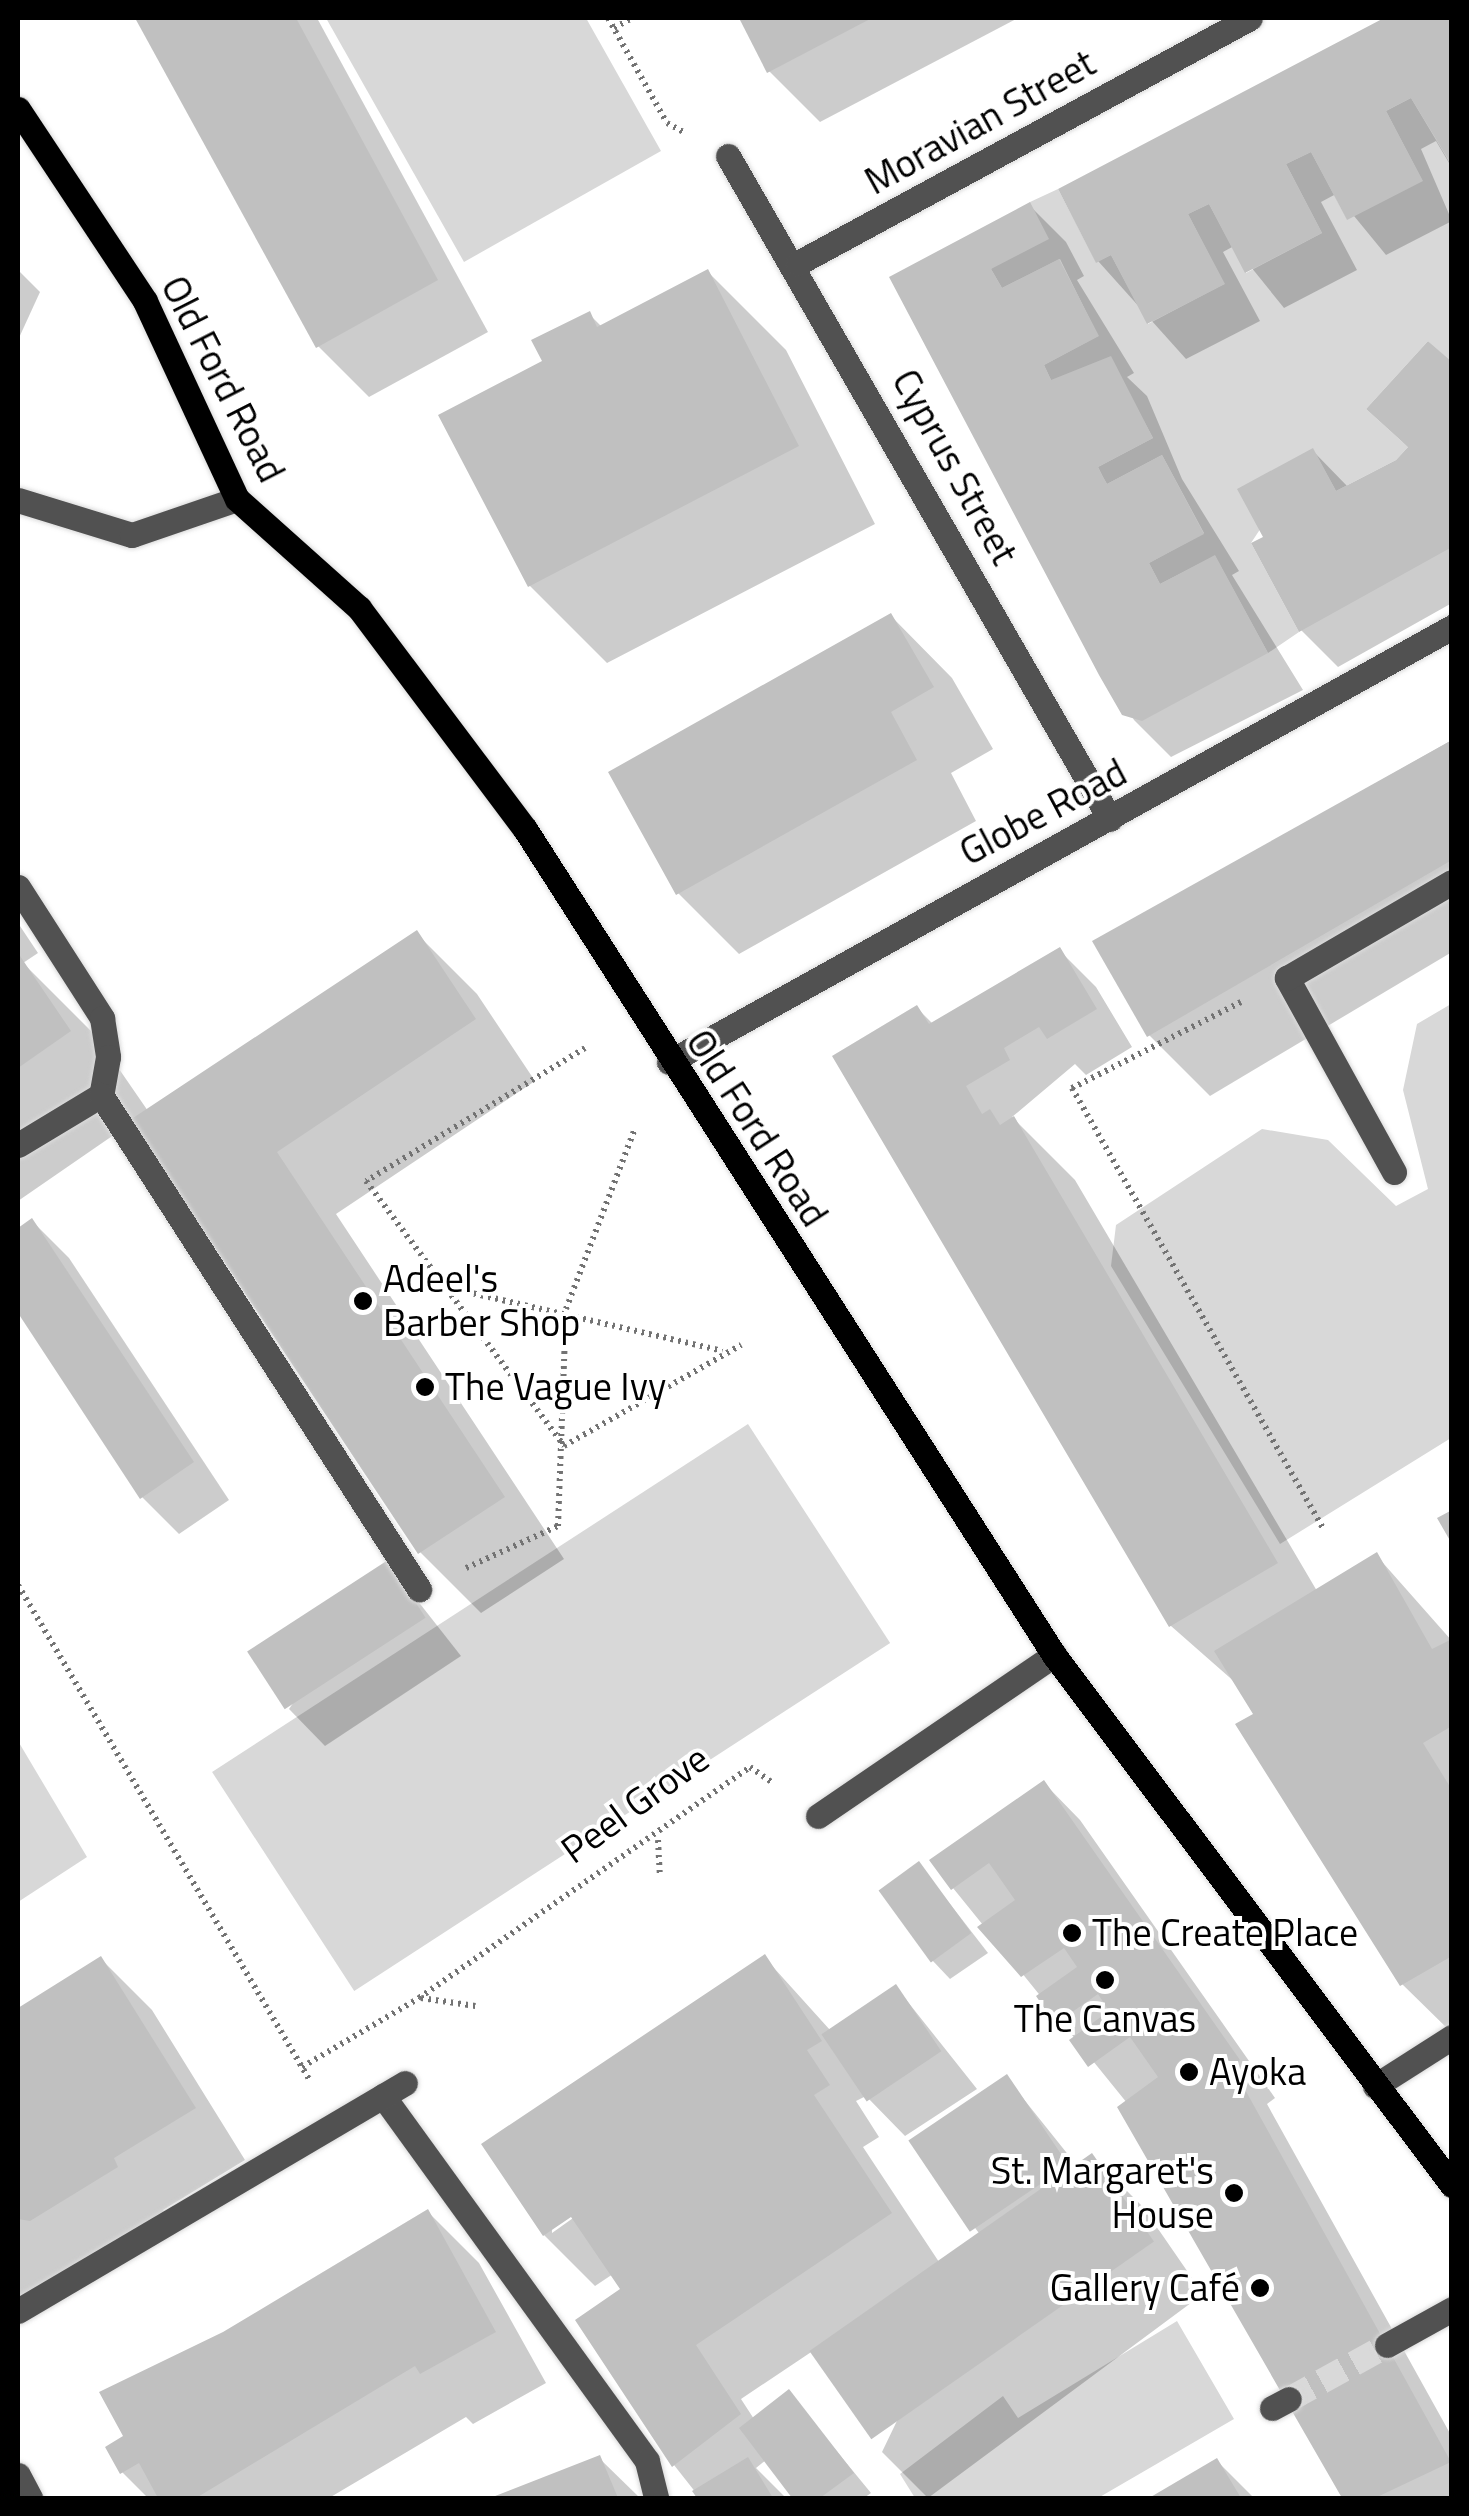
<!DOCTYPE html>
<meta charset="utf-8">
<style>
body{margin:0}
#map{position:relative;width:1469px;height:2516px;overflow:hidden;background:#fff;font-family:"Titillium Web",sans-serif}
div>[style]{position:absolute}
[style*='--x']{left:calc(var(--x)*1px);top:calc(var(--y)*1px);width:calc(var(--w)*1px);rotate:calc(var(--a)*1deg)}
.green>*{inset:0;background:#d8d8d8;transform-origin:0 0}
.shadow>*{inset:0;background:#0003}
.building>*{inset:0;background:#c0c0c0;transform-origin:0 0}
.minor-tunnel>*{height:25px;margin-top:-12.5px;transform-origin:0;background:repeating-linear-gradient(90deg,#d9d9d9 0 25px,transparent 0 37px)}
.path>*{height:6px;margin-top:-3px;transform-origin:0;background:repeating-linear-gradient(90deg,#737373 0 2.5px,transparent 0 7.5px)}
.roads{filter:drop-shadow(0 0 2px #dbdbdb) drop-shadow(0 0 2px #dbdbdb)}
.minor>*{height:25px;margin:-12.5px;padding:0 12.5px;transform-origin:12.5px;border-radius:12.5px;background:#515151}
.major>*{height:25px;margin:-12.5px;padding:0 12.5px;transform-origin:12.5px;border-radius:12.5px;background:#000}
.dots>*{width:28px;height:28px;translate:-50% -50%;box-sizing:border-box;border:5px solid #fff;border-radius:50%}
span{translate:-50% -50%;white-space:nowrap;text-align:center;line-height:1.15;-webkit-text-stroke:8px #fff;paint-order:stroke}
.street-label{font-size:38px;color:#000}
.poi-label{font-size:38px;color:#000}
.left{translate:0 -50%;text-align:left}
.right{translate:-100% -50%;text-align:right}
.frame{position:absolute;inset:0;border:20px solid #000;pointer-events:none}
</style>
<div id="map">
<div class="green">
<i style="clip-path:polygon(326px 18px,586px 18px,661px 151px,464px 262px)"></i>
<i style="clip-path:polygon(1411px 98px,1451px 165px,1451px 362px,1428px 341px,1366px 409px,1408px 447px,1396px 460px,1336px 491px,1313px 449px,1251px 543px,1299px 632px,1268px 653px,1215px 556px,1160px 584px,1149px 563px,1204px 533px,1162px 455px,1107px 484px,1103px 477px,1098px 467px,1153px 438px,1132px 399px,1051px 380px,1044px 365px,1098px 336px,1060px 259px,1002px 288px,991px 269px,1030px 202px,1058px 189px,1096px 262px,1111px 255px,1148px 324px,1224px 284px,1188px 214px,1209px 204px,1246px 273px,1322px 233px,1286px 164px,1311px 152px,1347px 219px,1422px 180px,1386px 111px)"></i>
<i style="clip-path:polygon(1451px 1004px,1451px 1438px,1280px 1544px,1111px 1266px,1116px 1225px,1262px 1129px,1328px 1140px,1396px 1206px,1428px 1189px,1403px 1090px,1417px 1024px)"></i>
<i style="left:748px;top:1424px;width:261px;height:639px;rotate:57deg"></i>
<i style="clip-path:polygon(18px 1741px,87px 1857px,18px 1902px)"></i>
<i style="clip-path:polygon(1177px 2321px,1234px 2419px,1098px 2498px,915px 2498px,900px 2474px,1003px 2396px,1018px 2418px)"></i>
</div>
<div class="shadow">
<i style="clip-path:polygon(138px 18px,317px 18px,488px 332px,369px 397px,318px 346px)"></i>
<i style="clip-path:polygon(742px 18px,1018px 18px,820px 122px,769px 71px)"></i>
<i style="clip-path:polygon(1387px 18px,1452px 18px,1452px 168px,1436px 141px,1421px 149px,1452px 221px,1386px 255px,1336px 194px,1321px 202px,1357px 270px,1284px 308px,1234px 246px,1223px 252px,1260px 321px,1186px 359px,1098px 261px,1061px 190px)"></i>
<i style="clip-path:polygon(1029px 205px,1066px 242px,1084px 276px,1077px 280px,1134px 373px,1127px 377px,1147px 396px,1182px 479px,1239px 571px,1232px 575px,1303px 690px,1171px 757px,1134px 720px,892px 278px)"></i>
<i style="clip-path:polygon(18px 270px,40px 292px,18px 340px)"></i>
<i style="clip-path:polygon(708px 272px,786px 350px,875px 524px,607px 663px,530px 586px,545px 362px,589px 314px,602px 327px)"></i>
<i style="clip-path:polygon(1452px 366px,1452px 603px,1338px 667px,1301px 630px,1266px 538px,1313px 451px,1349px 488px,1398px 462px,1410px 449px,1370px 409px)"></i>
<i style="clip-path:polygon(891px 616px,952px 678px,993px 749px,951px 773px,976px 821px,739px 954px,678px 893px)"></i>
<i style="clip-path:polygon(1452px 740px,1452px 952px,1210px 1096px,1149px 1035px,1096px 942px)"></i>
<i style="clip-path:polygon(18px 923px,38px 953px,23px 963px,97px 1037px,148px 1111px,416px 933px,477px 994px,535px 1081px,336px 1214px,564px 1559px,481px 1613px,420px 1552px,134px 1121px,18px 1201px)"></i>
<i style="clip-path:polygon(1059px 950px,1096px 987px,1132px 1047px,1086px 1075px,1075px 1064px,1012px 1117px,1075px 1180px,1317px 1591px,1376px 1555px,1452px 1641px,1452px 2033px,1402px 1984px,1237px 1684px,1171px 1626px,917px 1008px,934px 1025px)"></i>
<i style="clip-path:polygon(32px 1221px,69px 1258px,229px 1500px,179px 1534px,142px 1497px,18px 1308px,18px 1231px)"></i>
<i style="clip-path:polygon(388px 1563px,461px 1656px,325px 1746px,289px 1709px)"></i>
<i style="clip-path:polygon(1044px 1783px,1080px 1820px,1275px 2098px,1267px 2104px,1452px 2437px,1452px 2498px,1345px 2498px,1120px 2108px,1127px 2103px,953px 1888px)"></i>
<i style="clip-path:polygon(919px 1864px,988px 1953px,950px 1979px,932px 1960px)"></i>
<i style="clip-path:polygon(evenodd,765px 1958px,830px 2030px,896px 1987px,977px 2089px,905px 2136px,866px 2096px,856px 2101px,879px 2137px,863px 2147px,941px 2265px,741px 2399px,754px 2419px,789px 2393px,871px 2493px,864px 2498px,795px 2498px,766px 2460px,756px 2468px,786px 2498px,700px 2498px,674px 2465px,624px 2290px,613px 2274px,595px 2286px,544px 2235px,765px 1958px,580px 2207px,583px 2211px,552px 2233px,552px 2227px,580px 2207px)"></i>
<i style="clip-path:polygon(101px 1959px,152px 2010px,245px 2160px,163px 2210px,167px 2218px,18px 2302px,18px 2011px)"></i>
<i style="clip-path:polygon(1006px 2077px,1078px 2167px,1092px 2156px,1143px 2207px,1203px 2294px,928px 2498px,882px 2452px,984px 2240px,911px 2141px)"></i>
<i style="clip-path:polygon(428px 2212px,479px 2263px,546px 2383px,473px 2424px,466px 2417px,329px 2498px,148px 2498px,122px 2472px,127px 2437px,225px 2334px)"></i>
<i style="clip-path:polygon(599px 2458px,640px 2498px,497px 2498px)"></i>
<i style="clip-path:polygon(1217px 2461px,1254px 2498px,1154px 2498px)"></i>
</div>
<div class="building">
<i style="clip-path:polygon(135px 18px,296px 18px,438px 280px,316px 348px)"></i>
<i style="clip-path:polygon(739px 18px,872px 18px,767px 73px)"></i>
<i style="clip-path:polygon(1384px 18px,1452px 18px,1452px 165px,1411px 98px,1397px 105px,1386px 111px,1423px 181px,1347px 220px,1311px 152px,1286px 164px,1322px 233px,1245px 273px,1209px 204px,1188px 214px,1225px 284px,1147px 324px,1111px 255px,1096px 263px,1058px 189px)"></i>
<i style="clip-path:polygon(1030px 202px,1049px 239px,991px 269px,1002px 288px,1059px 259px,1099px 336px,1044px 365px,1051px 380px,1111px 356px,1153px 438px,1098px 467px,1103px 477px,1107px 484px,1162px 455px,1204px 534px,1149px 563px,1160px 584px,1215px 555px,1268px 653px,1142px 721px,1122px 715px,1099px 675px,889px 277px)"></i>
<i style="clip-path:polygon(708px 269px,799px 446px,528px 587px,438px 415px,542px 361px,531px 340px,590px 311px,597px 327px)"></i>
<i style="clip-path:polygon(1428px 341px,1452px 362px,1452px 547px,1299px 632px,1251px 543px,1263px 537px,1237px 489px,1313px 448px,1336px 491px,1396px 460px,1408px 447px,1366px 409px)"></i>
<i style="clip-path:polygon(891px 613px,934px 687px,891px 712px,917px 760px,676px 895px,608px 772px)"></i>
<i style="clip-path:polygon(1452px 740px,1452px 860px,1147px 1037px,1092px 941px)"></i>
<i style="clip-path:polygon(417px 930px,476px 1019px,277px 1152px,505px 1497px,418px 1554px,130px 1120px)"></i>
<i style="clip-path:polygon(1060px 947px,1097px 1009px,1047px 1039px,1039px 1027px,1004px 1048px,1010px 1060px,966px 1086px,982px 1114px,990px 1109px,1000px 1125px,1014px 1116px,1278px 1563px,1169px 1627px,832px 1056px,917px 1005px,929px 1024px)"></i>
<i style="clip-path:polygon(18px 953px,71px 1031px,18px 1068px)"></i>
<i style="clip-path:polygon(32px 1218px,194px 1462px,140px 1499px,18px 1313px,18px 1228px)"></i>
<i style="clip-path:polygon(1452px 1510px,1452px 1544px,1437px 1518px)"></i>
<i style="clip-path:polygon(1377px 1552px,1432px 1649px,1452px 1639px,1452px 1726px,1423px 1743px,1452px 1790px,1452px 1956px,1400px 1986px,1235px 1724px,1253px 1714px,1214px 1651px)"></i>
<i style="left:388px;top:1560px;width:69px;height:168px;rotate:57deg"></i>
<i style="clip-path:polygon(1044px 1780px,1240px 2060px,1232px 2066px,1451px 2462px,1375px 2498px,1342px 2498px,1117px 2107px,1158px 2077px,1130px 2037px,1088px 2067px,1069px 2040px,1109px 2011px,1098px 1994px,1055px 2024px,1036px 1996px,1077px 1967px,1064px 1948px,1021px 1977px,977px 1927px,1015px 1900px,989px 1863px,951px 1890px,929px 1860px)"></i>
<i style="left:919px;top:1861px;width:89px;height:50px;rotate:54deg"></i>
<i style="clip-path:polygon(765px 1954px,822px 2041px,807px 2050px,830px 2085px,814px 2095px,892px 2213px,696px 2345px,741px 2414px,672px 2467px,575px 2320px,620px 2289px,571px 2217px,543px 2236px,481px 2144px)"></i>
<i style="clip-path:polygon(101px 1956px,196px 2108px,114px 2158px,118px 2167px,30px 2221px,18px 2219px,18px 2008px)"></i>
<i style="left:896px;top:1984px;width:81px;height:90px;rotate:56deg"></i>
<i style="left:1007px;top:2074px;width:110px;height:119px;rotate:56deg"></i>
<i style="left:1092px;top:2153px;width:108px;height:345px;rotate:55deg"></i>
<i style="clip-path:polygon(428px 2209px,496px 2332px,420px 2374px,415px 2366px,196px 2498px,158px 2498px,139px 2463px,120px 2474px,105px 2447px,123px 2436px,99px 2392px,223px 2332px)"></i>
<i style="clip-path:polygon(789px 2389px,854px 2473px,820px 2498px,792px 2498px,739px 2428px)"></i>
<i style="clip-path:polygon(600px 2455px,618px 2498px,490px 2498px)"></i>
<i style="clip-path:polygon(748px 2457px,773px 2498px,697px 2498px,692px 2491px)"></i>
<i style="clip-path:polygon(1217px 2458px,1241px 2498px,1149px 2498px)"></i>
</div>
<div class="minor-tunnel">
<i style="--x:1289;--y:2399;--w:112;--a:-28.9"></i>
</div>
<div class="path">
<i style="--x:608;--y:18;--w:120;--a:60.7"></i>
<i style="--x:667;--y:123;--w:18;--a:29"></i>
<i style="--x:614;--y:28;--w:21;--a:-29"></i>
<i style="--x:1241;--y:1002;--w:190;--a:153"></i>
<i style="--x:1072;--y:1088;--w:509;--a:60.31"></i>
<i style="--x:585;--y:1048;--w:256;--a:148.7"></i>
<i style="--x:366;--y:1181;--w:331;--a:53.2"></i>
<i style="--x:564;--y:1446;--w:204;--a:-29.7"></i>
<i style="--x:437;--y:1285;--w:293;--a:13"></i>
<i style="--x:466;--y:1568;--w:101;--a:-24.5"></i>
<i style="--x:558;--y:1526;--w:217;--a:-87.9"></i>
<i style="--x:566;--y:1309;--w:191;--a:-69.1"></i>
<i style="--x:18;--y:1585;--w:573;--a:59.5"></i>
<i style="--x:658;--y:1840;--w:37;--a:87"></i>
<i style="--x:421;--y:1998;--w:55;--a:8.4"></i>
<i style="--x:302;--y:2067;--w:136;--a:-30.5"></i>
<i style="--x:419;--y:1998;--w:404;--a:-34.9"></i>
<i style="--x:750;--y:1767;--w:29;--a:35"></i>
</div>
<div class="roads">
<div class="minor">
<i style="--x:728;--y:156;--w:765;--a:60.05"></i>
<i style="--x:798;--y:263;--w:514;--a:-28.46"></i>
<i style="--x:18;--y:500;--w:119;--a:17.1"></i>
<i style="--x:132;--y:535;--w:111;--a:-18.9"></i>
<i style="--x:18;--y:887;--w:156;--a:57.3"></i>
<i style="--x:102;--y:1018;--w:39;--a:81"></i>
<i style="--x:108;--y:1057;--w:39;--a:100"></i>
<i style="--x:101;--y:1095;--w:97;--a:148.9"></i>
<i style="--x:669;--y:1062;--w:896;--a:-29.05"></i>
<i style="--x:101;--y:1095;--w:588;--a:57.23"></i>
<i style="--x:1394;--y:1172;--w:222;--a:-118.9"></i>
<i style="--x:1287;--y:978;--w:191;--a:-30.2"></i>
<i style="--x:818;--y:1816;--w:286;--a:-34.3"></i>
<i style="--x:1375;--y:2086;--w:91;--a:-32.5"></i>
<i style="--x:383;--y:2096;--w:450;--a:54.1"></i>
<i style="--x:647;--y:2461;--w:38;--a:76"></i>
<i style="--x:18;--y:2311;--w:449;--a:-30.5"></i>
<i style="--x:1387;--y:2345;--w:74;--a:-29"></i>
<i style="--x:1272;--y:2408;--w:19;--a:-28"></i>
<i style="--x:18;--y:2475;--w:26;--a:62"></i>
</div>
<div class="major">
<i style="--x:18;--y:109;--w:230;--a:56.5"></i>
<i style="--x:145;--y:301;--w:218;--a:65.1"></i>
<i style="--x:237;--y:499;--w:164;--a:41.8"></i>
<i style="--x:359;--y:608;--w:276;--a:53.1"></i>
<i style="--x:525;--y:829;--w:981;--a:57.36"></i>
<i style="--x:1054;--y:1655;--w:663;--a:53.1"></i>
</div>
</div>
<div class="dots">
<i style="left:363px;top:1301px;background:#000"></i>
<i style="left:425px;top:1387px;background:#000"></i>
<i style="left:1072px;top:1933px;background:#000"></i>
<i style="left:1105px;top:1980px;background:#000"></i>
<i style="left:1189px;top:2072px;background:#000"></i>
<i style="left:1234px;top:2193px;background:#000"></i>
<i style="left:1260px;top:2288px;background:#000"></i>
</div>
<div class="street-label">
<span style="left:980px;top:122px;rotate:-29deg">Moravian Street</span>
<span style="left:223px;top:379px;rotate:63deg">Old Ford Road</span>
<span style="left:955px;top:467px;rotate:61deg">Cyprus Street</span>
<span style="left:1043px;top:812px;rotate:-28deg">Globe Road</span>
<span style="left:757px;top:1128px;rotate:57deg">Old Ford Road</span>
<span style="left:635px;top:1804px;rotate:-36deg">Peel Grove</span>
</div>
<div class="poi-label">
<span class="left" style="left:383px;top:1301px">Adeel's<br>Barber Shop</span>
<span class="left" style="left:445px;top:1387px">The Vague Ivy</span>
<span class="left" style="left:1092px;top:1933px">The Create Place</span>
<span style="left:1105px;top:2019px">The Canvas</span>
<span class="left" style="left:1209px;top:2072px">Ayoka</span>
<span class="right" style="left:1214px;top:2193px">St. Margaret's<br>House</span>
<span class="right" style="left:1240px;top:2288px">Gallery Café</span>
</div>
<div class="frame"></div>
</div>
